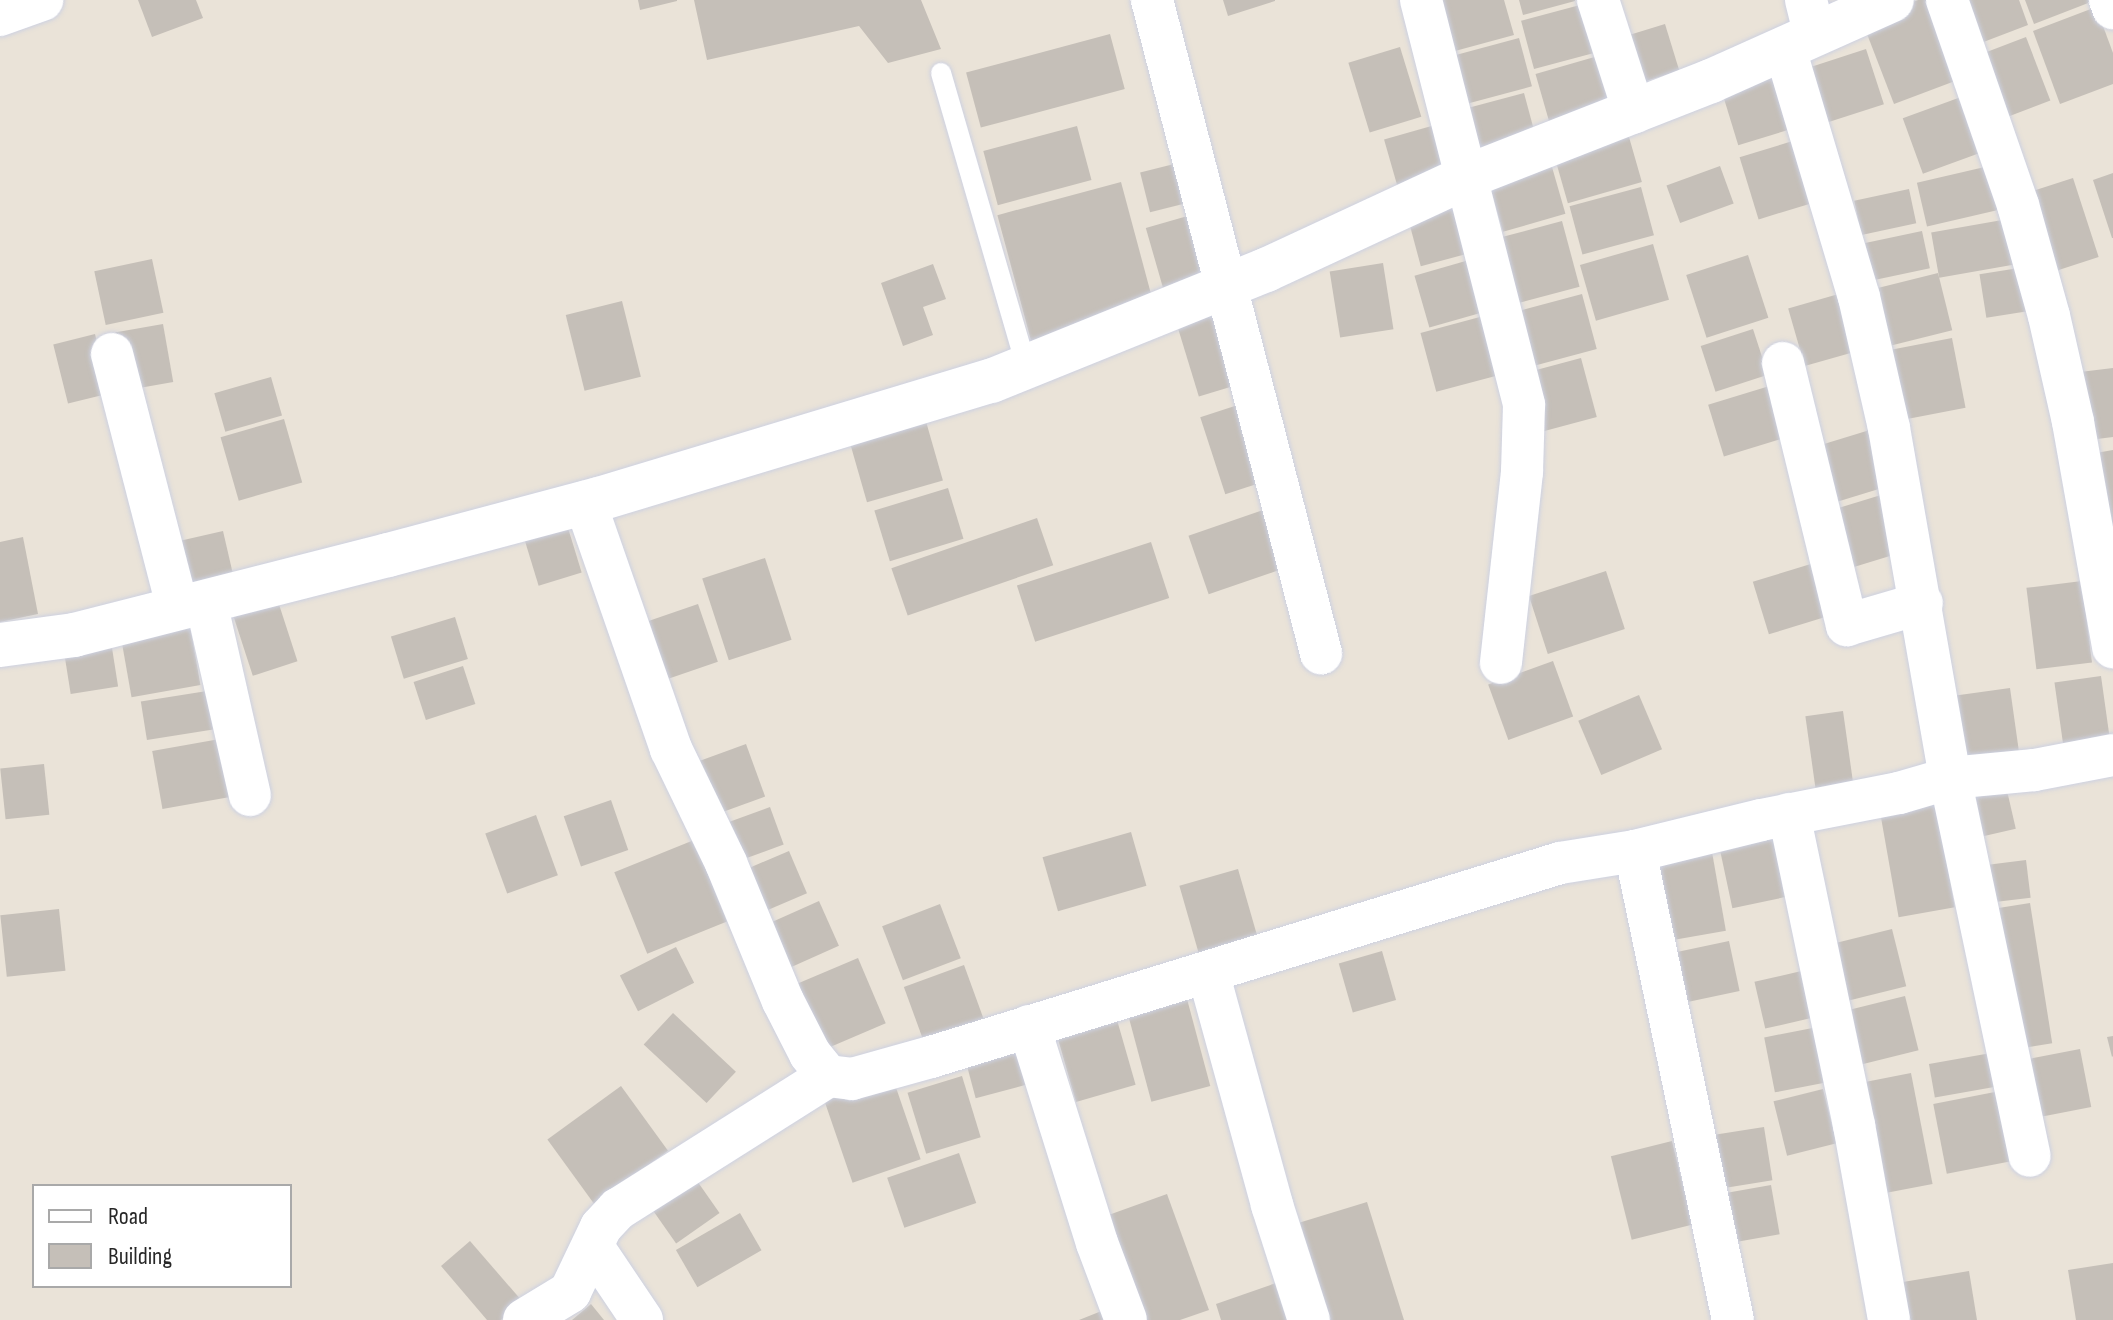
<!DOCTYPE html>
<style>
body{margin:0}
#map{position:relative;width:2113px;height:1320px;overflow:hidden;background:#eae3d8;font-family:"Sofia Sans Condensed",sans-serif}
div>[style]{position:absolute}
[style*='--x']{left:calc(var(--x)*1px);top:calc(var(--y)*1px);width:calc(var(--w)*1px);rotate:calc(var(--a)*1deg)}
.building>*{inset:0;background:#c5bfb8;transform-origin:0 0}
.roads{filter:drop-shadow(0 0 2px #cdd1e1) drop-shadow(0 0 2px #cdd1e1)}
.service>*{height:20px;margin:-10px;padding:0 10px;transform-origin:10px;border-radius:10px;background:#fff}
.minor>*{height:42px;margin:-21px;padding:0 21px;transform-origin:21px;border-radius:21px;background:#fff}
.tertiary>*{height:44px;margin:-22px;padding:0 22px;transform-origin:22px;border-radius:22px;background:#fff}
span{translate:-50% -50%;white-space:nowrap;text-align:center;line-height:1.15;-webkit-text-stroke:6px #fff;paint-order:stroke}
.legend{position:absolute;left:32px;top:1184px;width:260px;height:104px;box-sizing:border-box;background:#fff;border:2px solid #a9a9a9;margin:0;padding:10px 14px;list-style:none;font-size:24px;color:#272727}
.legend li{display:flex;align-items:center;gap:16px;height:40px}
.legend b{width:40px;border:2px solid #a9a9a9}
</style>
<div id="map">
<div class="building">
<i style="clip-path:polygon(138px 0,196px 0,203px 18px,152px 37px)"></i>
<i style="clip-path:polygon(638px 0,677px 0,677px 1px,640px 10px)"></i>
<i style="clip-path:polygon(694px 0,921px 0,941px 49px,888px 63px,859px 26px,707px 60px)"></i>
<i style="clip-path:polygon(1223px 0,1275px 0,1275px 1px,1228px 16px)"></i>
<i style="clip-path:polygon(1441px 0,1504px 0,1514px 35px,1455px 51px)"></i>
<i style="clip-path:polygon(1519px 0,1575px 0,1575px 1px,1523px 15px)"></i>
<i style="clip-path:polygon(1918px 0,1934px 0,1963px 78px,1894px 104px,1862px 21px)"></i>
<i style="clip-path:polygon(1956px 0,2019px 0,2028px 25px,1973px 46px)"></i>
<i style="clip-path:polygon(2025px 0,2096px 0,2034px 24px)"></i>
<i style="left:1580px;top:5px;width:50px;height:61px;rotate:75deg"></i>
<i style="clip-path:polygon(2096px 7px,2113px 53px,2113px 84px,2060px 104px,2033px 31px)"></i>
<i style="left:1665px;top:24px;width:49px;height:45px;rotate:73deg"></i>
<i style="left:1110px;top:34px;width:57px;height:149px;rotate:75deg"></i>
<i style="left:2026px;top:37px;width:68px;height:47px;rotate:69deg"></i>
<i style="left:1519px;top:38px;width:50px;height:74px;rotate:75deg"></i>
<i style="left:1400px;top:47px;width:73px;height:54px;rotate:73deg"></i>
<i style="left:1866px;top:49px;width:58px;height:67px;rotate:72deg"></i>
<i style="left:1598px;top:56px;width:58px;height:65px;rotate:74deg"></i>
<i style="left:1775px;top:67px;width:64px;height:58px;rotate:73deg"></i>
<i style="left:1524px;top:93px;width:50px;height:64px;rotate:75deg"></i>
<i style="left:1961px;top:97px;width:59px;height:62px;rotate:70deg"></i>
<i style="left:1435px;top:125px;width:58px;height:53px;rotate:74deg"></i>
<i style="left:1077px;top:126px;width:56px;height:97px;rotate:75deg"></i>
<i style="left:1627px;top:130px;width:54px;height:77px;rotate:74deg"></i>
<i style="left:1796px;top:140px;width:65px;height:59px;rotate:73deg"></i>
<i style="left:1550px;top:160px;width:56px;height:65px;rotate:74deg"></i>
<i style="left:1178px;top:163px;width:41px;height:39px;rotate:76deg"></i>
<i style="left:1720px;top:166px;width:40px;height:57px;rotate:70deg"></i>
<i style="left:1989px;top:166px;width:45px;height:74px;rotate:77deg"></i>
<i style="clip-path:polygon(2113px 173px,2113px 238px,2112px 238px,2093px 180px)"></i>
<i style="left:2073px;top:178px;width:83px;height:46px;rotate:72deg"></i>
<i style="left:1121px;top:182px;width:132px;height:128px;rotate:75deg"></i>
<i style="left:1641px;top:187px;width:50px;height:74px;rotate:75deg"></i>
<i style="left:1909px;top:189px;width:35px;height:56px;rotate:78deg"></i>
<i style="left:1462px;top:192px;width:61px;height:59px;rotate:75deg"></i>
<i style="left:1191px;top:215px;width:75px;height:47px;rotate:74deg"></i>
<i style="left:2008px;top:219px;width:46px;height:78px;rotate:80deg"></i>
<i style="left:1562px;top:221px;width:68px;height:66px;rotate:75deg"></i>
<i style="left:1922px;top:231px;width:38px;height:58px;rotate:78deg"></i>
<i style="left:1653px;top:244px;width:58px;height:76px;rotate:74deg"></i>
<i style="left:1748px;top:255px;width:66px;height:65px;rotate:72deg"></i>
<i style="left:1476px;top:258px;width:54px;height:64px;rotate:74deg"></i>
<i style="left:152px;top:259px;width:55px;height:59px;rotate:78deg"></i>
<i style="left:1383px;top:263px;width:67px;height:54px;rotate:81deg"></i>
<i style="clip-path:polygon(933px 264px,946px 299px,923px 307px,933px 335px,903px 346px,881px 283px)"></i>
<i style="left:2019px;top:268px;width:44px;height:40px;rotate:81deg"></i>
<i style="left:1938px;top:273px;width:59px;height:64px;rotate:76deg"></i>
<i style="left:1842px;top:293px;width:60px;height:56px;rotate:74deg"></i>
<i style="left:1582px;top:294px;width:57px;height:78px;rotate:75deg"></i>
<i style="left:622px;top:301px;width:78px;height:58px;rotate:76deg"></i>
<i style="left:1219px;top:312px;width:75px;height:44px;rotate:73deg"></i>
<i style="left:1491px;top:314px;width:61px;height:73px;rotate:75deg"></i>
<i style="left:163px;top:324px;width:59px;height:49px;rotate:80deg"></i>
<i style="left:1753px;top:329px;width:48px;height:55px;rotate:72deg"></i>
<i style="left:95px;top:334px;width:61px;height:43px;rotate:76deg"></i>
<i style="left:1952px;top:338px;width:71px;height:70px;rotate:79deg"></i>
<i style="left:1581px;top:358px;width:61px;height:57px;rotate:75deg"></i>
<i style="clip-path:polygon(2113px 368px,2113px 437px,2089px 440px,2080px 372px)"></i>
<i style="left:271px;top:377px;width:40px;height:59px;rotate:74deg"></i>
<i style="left:1776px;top:384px;width:54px;height:71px;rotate:73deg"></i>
<i style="left:1244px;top:403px;width:81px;height:46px;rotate:72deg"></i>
<i style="left:925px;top:418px;width:65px;height:79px;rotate:74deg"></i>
<i style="left:284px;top:419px;width:66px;height:66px;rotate:74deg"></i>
<i style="left:1873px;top:429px;width:59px;height:64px;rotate:73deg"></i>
<i style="clip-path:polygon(2113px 450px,2113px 545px,2090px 454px)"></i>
<i style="left:948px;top:488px;width:53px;height:77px;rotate:73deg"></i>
<i style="left:1881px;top:495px;width:61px;height:58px;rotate:73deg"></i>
<i style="left:1266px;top:509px;width:62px;height:82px;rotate:71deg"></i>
<i style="left:565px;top:518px;width:57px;height:45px;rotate:73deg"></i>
<i style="left:1037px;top:518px;width:50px;height:154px;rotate:71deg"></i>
<i style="left:223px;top:531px;width:55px;height:55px;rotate:77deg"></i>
<i style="clip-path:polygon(23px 537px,38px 614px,0 622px,0 542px)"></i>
<i style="left:1151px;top:542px;width:59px;height:141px;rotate:72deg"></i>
<i style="left:765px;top:558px;width:86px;height:66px;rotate:72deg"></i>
<i style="left:1814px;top:563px;width:55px;height:64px;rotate:73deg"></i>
<i style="left:1606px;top:571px;width:61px;height:81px;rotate:72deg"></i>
<i style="left:2082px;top:581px;width:82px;height:56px;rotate:83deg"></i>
<i style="left:274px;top:589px;width:76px;height:47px;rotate:72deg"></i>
<i style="left:698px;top:604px;width:61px;height:60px;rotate:71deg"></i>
<i style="left:455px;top:617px;width:44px;height:67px;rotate:73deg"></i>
<i style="left:189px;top:620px;width:66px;height:70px;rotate:80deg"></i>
<i style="left:112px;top:648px;width:39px;height:48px;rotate:81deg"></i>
<i style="left:1553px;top:661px;width:59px;height:69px;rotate:70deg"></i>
<i style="left:463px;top:666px;width:40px;height:52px;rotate:72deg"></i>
<i style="left:2101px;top:676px;width:64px;height:47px;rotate:82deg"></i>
<i style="left:2010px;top:688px;width:67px;height:60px;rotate:82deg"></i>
<i style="left:207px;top:691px;width:39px;height:67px;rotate:81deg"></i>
<i style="left:1639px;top:695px;width:59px;height:66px;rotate:67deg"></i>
<i style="left:1843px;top:711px;width:76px;height:38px;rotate:82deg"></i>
<i style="left:231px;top:737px;width:59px;height:80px;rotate:80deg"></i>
<i style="left:746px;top:744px;width:56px;height:54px;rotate:70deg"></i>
<i style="left:44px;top:764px;width:51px;height:44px;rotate:84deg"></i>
<i style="left:2005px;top:782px;width:48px;height:38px;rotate:77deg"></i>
<i style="left:611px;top:800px;width:53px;height:50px;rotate:71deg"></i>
<i style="left:1936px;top:801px;width:108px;height:57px;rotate:80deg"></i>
<i style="left:770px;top:807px;width:40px;height:51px;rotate:70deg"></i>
<i style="left:536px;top:815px;width:64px;height:54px;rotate:70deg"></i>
<i style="left:1783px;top:829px;width:67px;height:66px;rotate:78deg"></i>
<i style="left:1131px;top:832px;width:56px;height:92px;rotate:74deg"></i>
<i style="left:694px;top:840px;width:88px;height:86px;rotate:68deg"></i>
<i style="left:789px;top:851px;width:46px;height:49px;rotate:67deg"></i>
<i style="left:1712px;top:852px;width:80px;height:58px;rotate:80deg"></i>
<i style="left:2026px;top:860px;width:38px;height:38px;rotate:83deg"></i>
<i style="left:1238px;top:869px;width:76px;height:61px;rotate:74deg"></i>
<i style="left:819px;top:901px;width:49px;height:60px;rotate:66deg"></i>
<i style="left:2030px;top:903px;width:142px;height:35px;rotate:81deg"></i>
<i style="left:940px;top:904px;width:58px;height:62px;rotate:69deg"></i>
<i style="left:59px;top:909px;width:62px;height:59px;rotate:84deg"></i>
<i style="left:1892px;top:929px;width:59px;height:59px;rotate:76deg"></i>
<i style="left:1729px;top:941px;width:51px;height:58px;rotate:78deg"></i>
<i style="left:676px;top:947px;width:40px;height:63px;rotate:63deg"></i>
<i style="left:1382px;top:951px;width:51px;height:45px;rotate:74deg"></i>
<i style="left:858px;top:958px;width:71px;height:68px;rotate:67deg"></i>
<i style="left:964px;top:965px;width:64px;height:64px;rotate:70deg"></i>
<i style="left:1810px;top:969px;width:48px;height:57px;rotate:77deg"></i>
<i style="left:1905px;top:996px;width:56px;height:58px;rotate:76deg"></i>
<i style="left:1187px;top:999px;width:90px;height:61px;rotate:75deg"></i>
<i style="left:1113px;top:1006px;width:82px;height:62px;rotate:74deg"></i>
<i style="left:673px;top:1013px;width:86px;height:43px;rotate:43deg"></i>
<i style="left:1828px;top:1025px;width:56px;height:65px;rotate:79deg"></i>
<i style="clip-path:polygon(2113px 1036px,2113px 1056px,2112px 1057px,2107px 1037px)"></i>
<i style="left:1016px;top:1044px;width:42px;height:53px;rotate:75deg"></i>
<i style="left:2080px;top:1049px;width:59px;height:55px;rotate:79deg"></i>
<i style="left:1991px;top:1053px;width:34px;height:63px;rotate:80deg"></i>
<i style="left:1911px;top:1073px;width:113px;height:48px;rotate:79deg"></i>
<i style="left:892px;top:1076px;width:88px;height:72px;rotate:71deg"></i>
<i style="left:962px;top:1076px;width:64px;height:57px;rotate:73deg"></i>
<i style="left:621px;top:1086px;width:80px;height:91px;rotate:54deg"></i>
<i style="left:1823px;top:1089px;width:56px;height:51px;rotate:76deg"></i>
<i style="left:2000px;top:1091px;width:71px;height:68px;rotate:79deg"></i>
<i style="left:1764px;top:1127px;width:54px;height:58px;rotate:81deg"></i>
<i style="left:1672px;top:1141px;width:86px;height:63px;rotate:76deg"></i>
<i style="left:959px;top:1153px;width:53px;height:76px;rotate:71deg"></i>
<i style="left:688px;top:1168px;width:55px;height:53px;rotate:55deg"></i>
<i style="left:1771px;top:1185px;width:50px;height:53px;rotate:80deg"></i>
<i style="clip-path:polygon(1167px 1194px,1209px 1310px,1180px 1320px,1141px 1320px,1103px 1217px)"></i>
<i style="clip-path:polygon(1367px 1202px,1404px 1320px,1325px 1320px,1295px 1224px)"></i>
<i style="left:740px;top:1213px;width:43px;height:74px;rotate:60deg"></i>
<i style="clip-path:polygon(470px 1241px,522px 1301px,501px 1320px,487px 1320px,441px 1266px)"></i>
<i style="clip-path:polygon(2113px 1263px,2113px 1320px,2076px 1320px,2068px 1270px)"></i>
<i style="clip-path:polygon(1969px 1271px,1977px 1320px,1909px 1320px,1903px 1282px)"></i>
<i style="clip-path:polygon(1276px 1283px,1290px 1320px,1221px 1320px,1216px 1304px)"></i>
<i style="clip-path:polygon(591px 1304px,604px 1320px,572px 1320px)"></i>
<i style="clip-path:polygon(1104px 1310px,1108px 1320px,1079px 1320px)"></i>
</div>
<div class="roads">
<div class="service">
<i style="--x:941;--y:73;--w:305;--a:73.8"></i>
</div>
<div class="minor">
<i style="--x:1152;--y:0;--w:675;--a:75.49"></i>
<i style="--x:1421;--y:0;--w:418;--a:75.7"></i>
<i style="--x:1524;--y:405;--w:67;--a:91.7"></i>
<i style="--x:1522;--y:472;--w:192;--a:96.3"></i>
<i style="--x:1598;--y:0;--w:118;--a:72.2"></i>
<i style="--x:1806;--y:0;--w:36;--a:76"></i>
<i style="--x:1947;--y:0;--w:217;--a:70.9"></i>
<i style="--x:2018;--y:205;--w:115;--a:74.4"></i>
<i style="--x:2049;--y:316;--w:109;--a:77.2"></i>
<i style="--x:2073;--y:422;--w:229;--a:79.9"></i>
<i style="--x:2110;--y:0;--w:9;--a:69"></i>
<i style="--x:0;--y:15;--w:45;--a:-19.7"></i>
<i style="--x:1785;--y:49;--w:259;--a:73.4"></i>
<i style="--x:1859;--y:297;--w:134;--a:77.1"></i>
<i style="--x:1889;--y:428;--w:355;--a:80.1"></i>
<i style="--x:1950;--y:778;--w:386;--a:78.1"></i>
<i style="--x:112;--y:354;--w:263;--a:75.5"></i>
<i style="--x:1783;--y:363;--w:270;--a:76.3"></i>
<i style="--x:1847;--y:625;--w:78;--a:-16.3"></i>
<i style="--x:585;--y:502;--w:262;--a:70.8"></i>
<i style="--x:671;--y:749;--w:127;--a:64.2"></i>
<i style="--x:726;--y:863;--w:149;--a:67.6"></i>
<i style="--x:783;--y:1001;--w:59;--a:63"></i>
<i style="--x:810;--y:1054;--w:28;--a:51"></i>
<i style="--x:828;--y:1076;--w:24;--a:7"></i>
<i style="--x:852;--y:1079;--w:82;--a:-15.6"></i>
<i style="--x:931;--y:1057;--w:658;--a:-17.14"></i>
<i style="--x:1560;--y:863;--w:76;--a:-9.1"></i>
<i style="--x:1635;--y:851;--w:130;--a:-13.8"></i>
<i style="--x:1761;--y:820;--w:141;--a:-11.1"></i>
<i style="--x:1899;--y:793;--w:53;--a:-16.4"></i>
<i style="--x:1950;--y:778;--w:85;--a:-5.4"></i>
<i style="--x:2035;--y:770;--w:79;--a:-10.9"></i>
<i style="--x:206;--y:602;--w:198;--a:77.2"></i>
<i style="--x:1789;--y:814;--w:318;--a:78.2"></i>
<i style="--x:1854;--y:1125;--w:198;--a:79.8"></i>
<i style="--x:1635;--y:851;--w:479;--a:78.2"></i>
<i style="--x:1208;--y:972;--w:242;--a:74.6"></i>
<i style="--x:1272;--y:1205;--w:121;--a:72.2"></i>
<i style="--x:1029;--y:1026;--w:227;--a:72.6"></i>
<i style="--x:1097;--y:1243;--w:82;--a:69.4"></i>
<i style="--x:593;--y:1247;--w:88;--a:56.1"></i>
<i style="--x:524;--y:1320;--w:54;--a:-31.3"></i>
<i style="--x:570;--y:1292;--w:72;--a:-64.5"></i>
<i style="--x:601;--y:1227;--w:25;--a:-47"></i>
<i style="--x:618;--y:1209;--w:249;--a:-32.3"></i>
</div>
<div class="tertiary">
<i style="--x:0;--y:645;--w:75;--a:-7.7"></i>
<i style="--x:74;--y:635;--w:324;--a:-14.3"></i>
<i style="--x:388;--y:555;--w:218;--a:-14.9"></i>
<i style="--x:599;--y:499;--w:409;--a:-16.8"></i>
<i style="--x:991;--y:381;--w:297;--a:-22"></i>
<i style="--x:1266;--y:270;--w:221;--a:-24.9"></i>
<i style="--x:1466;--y:177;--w:263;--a:-21.4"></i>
<i style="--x:1711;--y:81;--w:198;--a:-24.1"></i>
</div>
</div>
<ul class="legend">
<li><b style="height:10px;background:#fff"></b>Road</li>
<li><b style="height:22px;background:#c5bfb8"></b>Building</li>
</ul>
</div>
